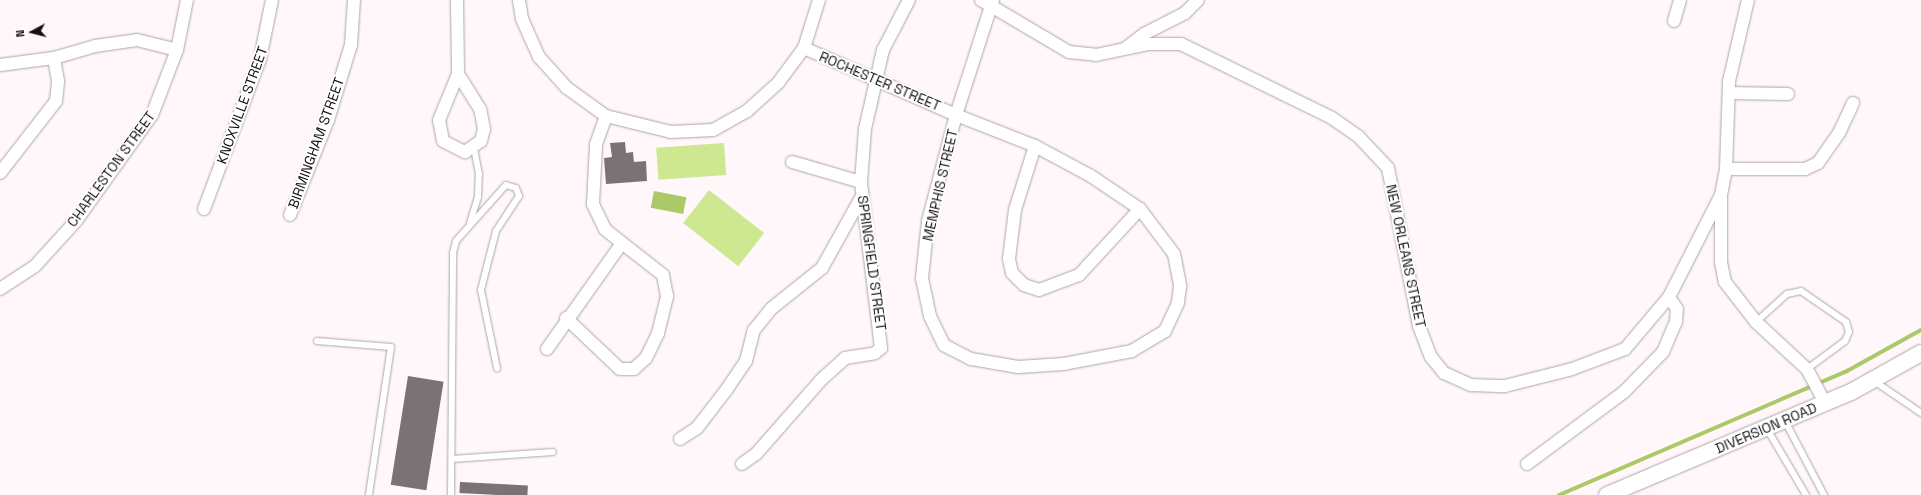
<!DOCTYPE html>
<style>
body{margin:0}
#map{position:relative;width:1921px;height:495px;overflow:hidden;background:#fff7fa;font-family:"Space Grotesk",sans-serif}
div>[style]{position:absolute}
[style*='--x']{left:calc(var(--x)*1px);top:calc(var(--y)*1px);width:calc(var(--w)*1px);rotate:calc(var(--a)*1deg)}
.green>*{inset:0;background:#cde891;transform-origin:0 0}
.water>*{inset:0;background:#acc968;transform-origin:0 0}
.stream>*{height:4px;margin:-2px;padding:0 2px;transform-origin:2px;border-radius:2px;background:#acc968}
.building>*{inset:0;background:#7a7376;transform-origin:0 0}
.roads{filter:drop-shadow(0 0 1px #ada5a8) drop-shadow(0 0 1px #ada5a8)}
.lane>*{height:6px;margin:-3px;padding:0 3px;transform-origin:3px;border-radius:3px;background:#fff}
.street>*{height:12px;margin:-6px;padding:0 6px;transform-origin:6px;border-radius:6px;background:#fff}
.secondary>*{height:16px;margin:-8px;padding:0 8px;transform-origin:8px;border-radius:8px;background:#fff}
span{translate:-50% -50%;white-space:nowrap;text-align:center;line-height:1.15;-webkit-text-stroke:4px #fff;paint-order:stroke}
.street-label{font-size:14px;color:#141112}
.north{position:absolute;left:12px;top:12px;width:40px;height:40px;-webkit-text-stroke:3px #fff;paint-order:stroke;rotate:263deg;font-size:11px;font-weight:700;line-height:16px;text-align:center;color:#141112}
.north::after{content:'';display:block;margin:auto;width:14px;height:18px;background:#141112;clip-path:polygon(50% 0,100% 100%,50% 72%,0 100%)}
</style>
<div id="map">
<div class="green">
<i style="left:724px;top:143px;width:32px;height:68px;rotate:86deg"></i>
<i style="left:709px;top:190px;width:70px;height:42px;rotate:38deg"></i>
</div>
<div class="water">
<i style="left:654px;top:191px;width:33px;height:17px;rotate:11deg"></i>
</div>
<div class="stream">
<i style="--x:1559;--y:495;--w:314;--a:-23.3"></i>
<i style="--x:1847;--y:371;--w:85;--a:-29"></i>
</div>
<div class="building">
<i style="clip-path:polygon(625px 142px,626px 153px,633px 152px,634px 162px,646px 161px,647px 181px,606px 184px,604px 158px,612px 157px,610px 143px)"></i>
<i style="left:408px;top:376px;width:36px;height:110px;rotate:9deg"></i>
<i style="left:460px;top:482px;width:68px;height:11px;rotate:3deg"></i>
</div>
<div class="roads">
<div class="lane">
<i style="--x:470;--y:223;--w:27;--a:-73"></i>
<i style="--x:478;--y:197;--w:23;--a:-88"></i>
<i style="--x:479;--y:174;--w:26;--a:-101"></i>
<i style="--x:1756;--y:322;--w:42;--a:-42.1"></i>
<i style="--x:1787;--y:294;--w:14;--a:-12"></i>
<i style="--x:1801;--y:291;--w:55;--a:34.6"></i>
<i style="--x:1846;--y:322;--w:10;--a:73"></i>
<i style="--x:1849;--y:332;--w:10;--a:114"></i>
<i style="--x:1845;--y:341;--w:47;--a:143.6"></i>
<i style="--x:317;--y:341;--w:74;--a:4.6"></i>
<i style="--x:391;--y:347;--w:150;--a:98.5"></i>
<i style="--x:1874;--y:381;--w:57;--a:34.2"></i>
<i style="--x:1785;--y:421;--w:84;--a:62.2"></i>
<i style="--x:1767;--y:429;--w:77;--a:59.4"></i>
<i style="--x:452;--y:459;--w:101;--a:-4"></i>
<i style="--x:451;--y:495;--w:242;--a:-89.5"></i>
<i style="--x:453;--y:253;--w:12;--a:-76"></i>
<i style="--x:456;--y:241;--w:75;--a:-48.2"></i>
<i style="--x:506;--y:185;--w:10;--a:17"></i>
<i style="--x:516;--y:188;--w:9;--a:69"></i>
<i style="--x:519;--y:196;--w:42;--a:123.3"></i>
<i style="--x:496;--y:231;--w:61;--a:104.3"></i>
<i style="--x:481;--y:290;--w:80;--a:78.4"></i>
</div>
<div class="street">
<i style="--x:457;--y:0;--w:74;--a:89.2"></i>
<i style="--x:458;--y:74;--w:50;--a:112.4"></i>
<i style="--x:439;--y:120;--w:21;--a:79"></i>
<i style="--x:443;--y:141;--w:25;--a:27"></i>
<i style="--x:465;--y:152;--w:19;--a:-35"></i>
<i style="--x:481;--y:141;--w:12;--a:-76"></i>
<i style="--x:484;--y:129;--w:20;--a:-101"></i>
<i style="--x:480;--y:109;--w:41;--a:-122.2"></i>
<i style="--x:519;--y:0;--w:19;--a:81"></i>
<i style="--x:522;--y:19;--w:42;--a:65.9"></i>
<i style="--x:539;--y:57;--w:42;--a:47.9"></i>
<i style="--x:567;--y:88;--w:48;--a:35.7"></i>
<i style="--x:606;--y:116;--w:67;--a:13.8"></i>
<i style="--x:671;--y:132;--w:42;--a:-2.7"></i>
<i style="--x:713;--y:130;--w:39;--a:-29"></i>
<i style="--x:747;--y:111;--w:42;--a:-42.1"></i>
<i style="--x:778;--y:83;--w:44;--a:-53.4"></i>
<i style="--x:804;--y:48;--w:50;--a:-72.6"></i>
<i style="--x:981;--y:0;--w:102;--a:30.6"></i>
<i style="--x:1069;--y:52;--w:27;--a:6"></i>
<i style="--x:1096;--y:55;--w:53;--a:-11.9"></i>
<i style="--x:1148;--y:44;--w:33;--a:0"></i>
<i style="--x:1181;--y:44;--w:168;--a:26.1"></i>
<i style="--x:1332;--y:118;--w:32;--a:35"></i>
<i style="--x:1358;--y:136;--w:44;--a:46.8"></i>
<i style="--x:1388;--y:168;--w:161;--a:78.9"></i>
<i style="--x:1419;--y:326;--w:33;--a:69"></i>
<i style="--x:1431;--y:357;--w:21;--a:51"></i>
<i style="--x:1444;--y:373;--w:30;--a:24"></i>
<i style="--x:1471;--y:385;--w:34;--a:2"></i>
<i style="--x:1505;--y:386;--w:69;--a:-14.2"></i>
<i style="--x:1572;--y:369;--w:57;--a:-20.7"></i>
<i style="--x:1625;--y:349;--w:68;--a:-49.8"></i>
<i style="--x:1669;--y:297;--w:114;--a:-63"></i>
<i style="--x:1721;--y:195;--w:26;--a:-79"></i>
<i style="--x:1726;--y:169;--w:88;--a:-88"></i>
<i style="--x:1729;--y:81;--w:83;--a:-76.8"></i>
<i style="--x:1674;--y:21;--w:22;--a:-74"></i>
<i style="--x:1127;--y:47;--w:21;--a:-37"></i>
<i style="--x:1144;--y:34;--w:46;--a:-27.1"></i>
<i style="--x:1185;--y:13;--w:18;--a:-45"></i>
<i style="--x:804;--y:48;--w:166;--a:23.8"></i>
<i style="--x:956;--y:115;--w:85;--a:21.4"></i>
<i style="--x:1035;--y:146;--w:64;--a:28.2"></i>
<i style="--x:1091;--y:176;--w:59;--a:34"></i>
<i style="--x:1140;--y:209;--w:56;--a:52.9"></i>
<i style="--x:1174;--y:254;--w:33;--a:79"></i>
<i style="--x:1180;--y:286;--w:17;--a:97"></i>
<i style="--x:1178;--y:303;--w:31;--a:115"></i>
<i style="--x:1165;--y:331;--w:39;--a:149"></i>
<i style="--x:1132;--y:351;--w:69;--a:169.2"></i>
<i style="--x:1064;--y:364;--w:46;--a:176.3"></i>
<i style="--x:1018;--y:367;--w:48;--a:-170.3"></i>
<i style="--x:971;--y:359;--w:30;--a:-153"></i>
<i style="--x:944;--y:345;--w:32;--a:-116"></i>
<i style="--x:930;--y:316;--w:39;--a:-102"></i>
<i style="--x:922;--y:278;--w:57;--a:-84"></i>
<i style="--x:928;--y:221;--w:110;--a:-75.2"></i>
<i style="--x:956;--y:115;--w:121;--a:-72.2"></i>
<i style="--x:0;--y:65;--w:54;--a:-7.4"></i>
<i style="--x:54;--y:58;--w:43;--a:-16.3"></i>
<i style="--x:95;--y:46;--w:42;--a:-8.1"></i>
<i style="--x:137;--y:40;--w:41;--a:14"></i>
<i style="--x:1729;--y:93;--w:59;--a:1"></i>
<i style="--x:1035;--y:146;--w:67;--a:107.4"></i>
<i style="--x:1015;--y:210;--w:49;--a:97"></i>
<i style="--x:1009;--y:259;--w:14;--a:78"></i>
<i style="--x:1012;--y:273;--w:17;--a:45"></i>
<i style="--x:1024;--y:285;--w:16;--a:18"></i>
<i style="--x:1039;--y:290;--w:43;--a:-20.6"></i>
<i style="--x:1079;--y:275;--w:90;--a:-47.3"></i>
<i style="--x:792;--y:162;--w:72;--a:16.2"></i>
<i style="--x:1726;--y:169;--w:79;--a:0"></i>
<i style="--x:1805;--y:169;--w:14;--a:-25"></i>
<i style="--x:1818;--y:163;--w:39;--a:-55"></i>
<i style="--x:1840;--y:131;--w:31;--a:-65"></i>
<i style="--x:0;--y:173;--w:91;--a:-52.1"></i>
<i style="--x:56;--y:101;--w:20;--a:-84"></i>
<i style="--x:58;--y:81;--w:23;--a:-100"></i>
<i style="--x:1721;--y:198;--w:64;--a:90"></i>
<i style="--x:1721;--y:262;--w:20;--a:79"></i>
<i style="--x:1725;--y:282;--w:51;--a:52.2"></i>
<i style="--x:1756;--y:322;--w:69;--a:42.7"></i>
<i style="--x:1807;--y:369;--w:38;--a:62"></i>
<i style="--x:204;--y:209;--w:160;--a:-69.5"></i>
<i style="--x:260;--y:59;--w:60;--a:-78.5"></i>
<i style="--x:290;--y:215;--w:102;--a:-68.2"></i>
<i style="--x:328;--y:120;--w:78;--a:-73"></i>
<i style="--x:351;--y:45;--w:45;--a:-86.2"></i>
<i style="--x:0;--y:289;--w:42;--a:-33.3"></i>
<i style="--x:35;--y:266;--w:61;--a:-47.7"></i>
<i style="--x:76;--y:221;--w:130;--a:-54.4"></i>
<i style="--x:152;--y:115;--w:70;--a:-69"></i>
<i style="--x:177;--y:50;--w:51;--a:-78.7"></i>
<i style="--x:566;--y:318;--w:74;--a:43.4"></i>
<i style="--x:620;--y:369;--w:14;--a:0"></i>
<i style="--x:634;--y:369;--w:16;--a:-43"></i>
<i style="--x:646;--y:358;--w:28;--a:-64"></i>
<i style="--x:658;--y:333;--w:38;--a:-76"></i>
<i style="--x:667;--y:296;--w:21;--a:-101"></i>
<i style="--x:663;--y:275;--w:52;--a:-142"></i>
<i style="--x:547;--y:349;--w:130;--a:-54.7"></i>
<i style="--x:622;--y:243;--w:22;--a:-141"></i>
<i style="--x:605;--y:229;--w:28;--a:-116"></i>
<i style="--x:593;--y:204;--w:60;--a:-87.1"></i>
<i style="--x:596;--y:144;--w:30;--a:-70"></i>
<i style="--x:680;--y:439;--w:20;--a:-33"></i>
<i style="--x:697;--y:428;--w:49;--a:-52.4"></i>
<i style="--x:727;--y:389;--w:34;--a:-56"></i>
<i style="--x:746;--y:361;--w:32;--a:-76"></i>
<i style="--x:754;--y:330;--w:28;--a:-51"></i>
<i style="--x:772;--y:308;--w:64;--a:-38.7"></i>
<i style="--x:822;--y:268;--w:82;--a:-60.9"></i>
<i style="--x:742;--y:464;--w:17;--a:-36"></i>
<i style="--x:756;--y:454;--w:100;--a:-48.7"></i>
<i style="--x:822;--y:379;--w:31;--a:-42"></i>
<i style="--x:845;--y:358;--w:30;--a:-9"></i>
<i style="--x:875;--y:353;--w:8;--a:-40"></i>
<i style="--x:881;--y:348;--w:167;--a:-96.9"></i>
<i style="--x:861;--y:182;--w:53;--a:-85.7"></i>
<i style="--x:865;--y:129;--w:81;--a:-77.2"></i>
<i style="--x:883;--y:50;--w:56;--a:-62.5"></i>
<i style="--x:1527;--y:464;--w:121;--a:-36.6"></i>
<i style="--x:1624;--y:392;--w:56;--a:-45.7"></i>
<i style="--x:1663;--y:352;--w:33;--a:-67"></i>
<i style="--x:1676;--y:322;--w:13;--a:-86"></i>
<i style="--x:1677;--y:309;--w:14;--a:-124"></i>
</div>
<div class="secondary">
<i style="--x:1607;--y:495;--w:265;--a:-22.9"></i>
<i style="--x:1851;--y:392;--w:80;--a:-29.1"></i>
</div>
</div>
<div class="street-label">
<span style="left:880px;top:81px;rotate:23deg">ROCHESTER STREET</span>
<span style="left:242px;top:105px;rotate:-70deg">KNOXVILLE STREET</span>
<span style="left:316px;top:143px;rotate:-70deg">BIRMINGHAM STREET</span>
<span style="left:111px;top:169px;rotate:-54deg">CHARLESTON STREET</span>
<span style="left:940px;top:185px;rotate:-77deg">MEMPHIS STREET</span>
<span style="left:1406px;top:256px;rotate:78deg">NEW ORLEANS STREET</span>
<span style="left:872px;top:263px;rotate:82deg">SPRINGFIELD STREET</span>
<span style="left:1766px;top:428px;rotate:-23deg">DIVERSION ROAD</span>
</div>
<div class="north">N</div>
</div>
